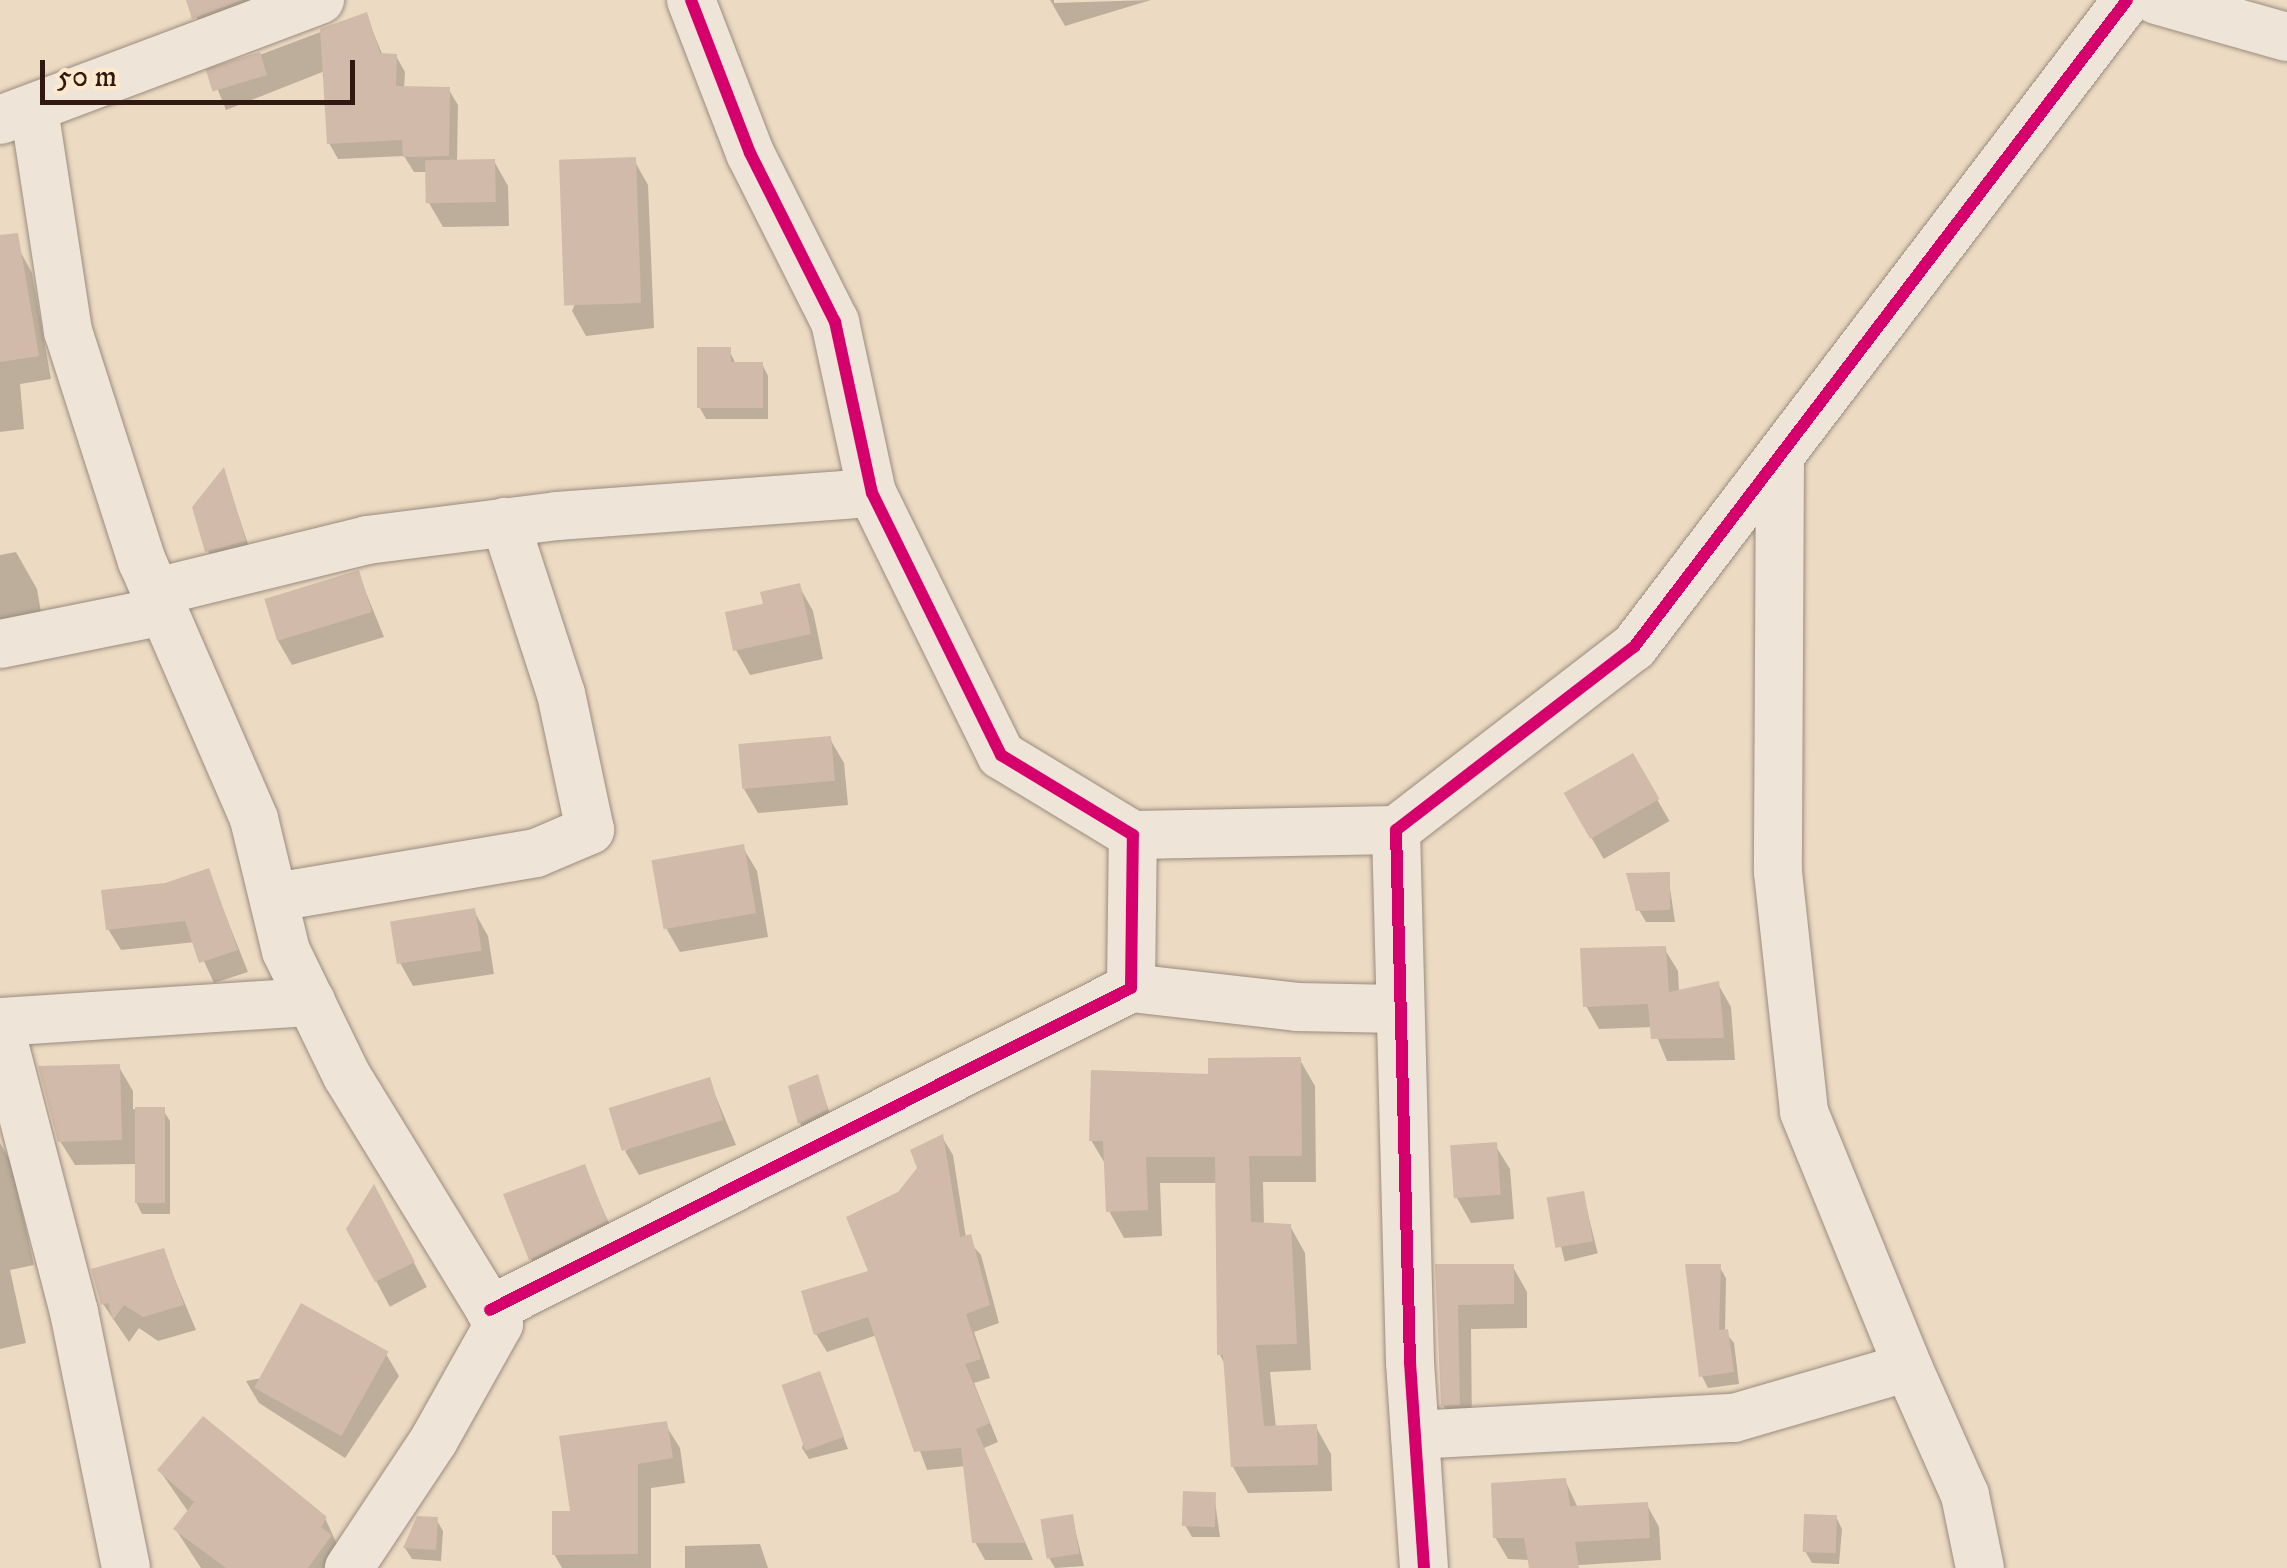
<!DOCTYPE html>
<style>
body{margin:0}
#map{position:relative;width:2287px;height:1568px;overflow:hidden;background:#ecdac2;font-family:"IM FELL DW Pica",serif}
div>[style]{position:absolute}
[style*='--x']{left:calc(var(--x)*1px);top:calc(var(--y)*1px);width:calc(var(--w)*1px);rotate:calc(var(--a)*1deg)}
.shadow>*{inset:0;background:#0003;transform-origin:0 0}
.building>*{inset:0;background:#d2baaa;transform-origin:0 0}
.roads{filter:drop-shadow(0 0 2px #9a8c7e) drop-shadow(0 0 2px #9a8c7e)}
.minor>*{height:48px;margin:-24px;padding:0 24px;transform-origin:24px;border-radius:24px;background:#eee4d8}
.cycleway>*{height:12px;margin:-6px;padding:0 6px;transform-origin:6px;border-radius:6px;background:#d6006c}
span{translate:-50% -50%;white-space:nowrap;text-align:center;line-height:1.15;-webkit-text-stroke:9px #fee9cc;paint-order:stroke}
.scale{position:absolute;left:40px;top:60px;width:315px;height:45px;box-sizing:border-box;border:5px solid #311911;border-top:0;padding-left:12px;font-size:30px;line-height:35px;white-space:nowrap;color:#311911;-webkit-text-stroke:8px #fee9cc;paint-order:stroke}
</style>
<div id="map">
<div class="shadow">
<i style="clip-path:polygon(189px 0,306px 0,206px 39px)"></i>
<i style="clip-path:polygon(1054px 0,1054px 3px,1151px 0,1065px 26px,1050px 0)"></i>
<i style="clip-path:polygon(366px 15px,383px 56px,396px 56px,405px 72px,404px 89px,449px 90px,458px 105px,457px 162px,494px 161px,508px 186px,509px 226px,443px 227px,429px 203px,428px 172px,414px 172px,404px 156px,338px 159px,329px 143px,325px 71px,226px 110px,211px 73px)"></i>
<i style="clip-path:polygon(634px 160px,648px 185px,654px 328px,586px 336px,572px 311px)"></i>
<i style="clip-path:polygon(19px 249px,32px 273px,51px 379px,20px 384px,24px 429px,0 432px,0 253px)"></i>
<i style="clip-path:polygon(729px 350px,736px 364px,762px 364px,768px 376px,768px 419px,706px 419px,700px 408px)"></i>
<i style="clip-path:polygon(224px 472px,251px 553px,214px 562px,208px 551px)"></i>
<i style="clip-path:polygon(16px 552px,37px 589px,47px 647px,0 666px,0 555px)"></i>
<i style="clip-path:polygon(358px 573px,384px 637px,292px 665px,278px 641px)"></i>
<i style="clip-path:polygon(799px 586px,813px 611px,823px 659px,750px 675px,736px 650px)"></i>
<i style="clip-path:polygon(830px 739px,844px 763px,848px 805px,758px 813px,744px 789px)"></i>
<i style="left:1632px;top:756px;width:75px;height:76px;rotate:60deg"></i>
<i style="clip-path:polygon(742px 846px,757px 871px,768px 937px,680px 952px,666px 928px)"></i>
<i style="clip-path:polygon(208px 871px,248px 972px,214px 983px,195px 942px,121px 950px,108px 929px,165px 886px)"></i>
<i style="clip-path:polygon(1668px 875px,1675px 922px,1646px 922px,1639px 910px)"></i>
<i style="clip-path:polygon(474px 911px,488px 936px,494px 974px,413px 986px,399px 961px)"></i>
<i style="clip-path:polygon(1664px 948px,1678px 971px,1679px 992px,1718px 984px,1731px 1007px,1735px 1060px,1667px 1061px,1653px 1027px,1599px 1029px,1586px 1006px)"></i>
<i style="clip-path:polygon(1300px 1060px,1315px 1086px,1316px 1182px,1263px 1182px,1264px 1225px,1290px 1226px,1305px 1253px,1311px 1370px,1270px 1372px,1276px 1428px,1316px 1427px,1331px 1454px,1332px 1491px,1248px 1493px,1233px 1467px,1226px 1366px,1220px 1355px,1218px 1183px,1160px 1183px,1162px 1236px,1124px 1238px,1109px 1211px,1107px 1167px,1091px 1140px,1210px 1077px)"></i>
<i style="clip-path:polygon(119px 1067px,133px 1091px,133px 1109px,163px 1110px,170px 1121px,170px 1214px,142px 1214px,136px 1202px,136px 1164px,75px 1165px,60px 1141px)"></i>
<i style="clip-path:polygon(817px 1077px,833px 1122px,806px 1134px,800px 1123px)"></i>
<i style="clip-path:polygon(709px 1080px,736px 1145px,639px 1175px,625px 1151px)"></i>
<i style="clip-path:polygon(942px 1137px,953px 1155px,966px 1238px,981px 1255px,999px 1323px,974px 1332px,990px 1378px,974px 1383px,998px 1442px,984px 1448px,1033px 1560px,985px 1560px,975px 1542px,966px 1466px,927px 1470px,877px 1335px,827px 1352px,816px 1334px,871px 1273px,900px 1194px)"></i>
<i style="clip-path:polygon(0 1143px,11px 1162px,34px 1265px,10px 1270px,26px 1343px,0 1349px)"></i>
<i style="clip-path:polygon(1495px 1145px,1510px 1169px,1514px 1219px,1471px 1223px,1457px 1198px)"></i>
<i style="clip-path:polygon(584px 1167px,619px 1246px,545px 1283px,531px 1259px)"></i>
<i style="left:1583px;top:1194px;width:61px;height:34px;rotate:76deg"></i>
<i style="left:387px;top:1212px;width:85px;height:42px;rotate:62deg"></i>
<i style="clip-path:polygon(163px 1251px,196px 1330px,158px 1341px,139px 1328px,129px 1342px,103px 1304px)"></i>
<i style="clip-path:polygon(1719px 1266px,1726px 1278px,1725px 1332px,1734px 1343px,1739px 1384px,1708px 1388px,1702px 1376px)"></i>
<i style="clip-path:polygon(1438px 1267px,1513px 1267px,1527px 1292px,1527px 1328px,1471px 1329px,1472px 1429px,1457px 1430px,1443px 1405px)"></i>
<i style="clip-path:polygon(386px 1354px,399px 1376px,345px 1458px,259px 1403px,246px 1381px)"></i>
<i style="clip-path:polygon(819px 1374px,848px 1449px,809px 1459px,802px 1448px)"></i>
<i style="clip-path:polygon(665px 1424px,680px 1448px,685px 1483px,651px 1488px,651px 1568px,562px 1568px,554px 1554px,573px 1514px)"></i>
<i style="clip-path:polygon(160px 1471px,325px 1518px,348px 1568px,201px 1568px,176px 1530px,189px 1513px)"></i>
<i style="clip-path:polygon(1565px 1480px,1578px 1508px,1647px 1505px,1659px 1527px,1661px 1560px,1531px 1568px,1530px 1560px,1508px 1559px,1495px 1537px)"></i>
<i style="clip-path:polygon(1214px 1494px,1220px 1537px,1192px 1537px,1185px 1525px)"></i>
<i style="clip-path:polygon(1072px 1517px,1084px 1566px,1055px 1568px,1049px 1558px)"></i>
<i style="clip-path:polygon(1836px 1517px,1842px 1529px,1839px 1564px,1812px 1563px,1805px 1551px)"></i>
<i style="clip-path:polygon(436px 1519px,443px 1531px,441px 1561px,412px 1559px,405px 1548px)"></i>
<i style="clip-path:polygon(760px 1544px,768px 1568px,685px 1568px,685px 1546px)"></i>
</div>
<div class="building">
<i style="clip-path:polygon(186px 0,242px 0,192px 19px)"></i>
<i style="clip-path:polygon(367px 12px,380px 53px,397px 54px,396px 86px,450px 87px,449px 156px,403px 157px,402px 140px,327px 144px,320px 29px)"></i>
<i style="left:260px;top:52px;width:24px;height:57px;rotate:73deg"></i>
<i style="left:636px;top:157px;width:146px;height:77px;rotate:88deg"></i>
<i style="left:495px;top:159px;width:43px;height:70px;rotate:89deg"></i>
<i style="clip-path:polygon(18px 233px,39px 356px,0 362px,0 235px)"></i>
<i style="clip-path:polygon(697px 347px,731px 347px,731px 362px,763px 362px,763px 408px,697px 408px)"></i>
<i style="clip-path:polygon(224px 467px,246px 541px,205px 552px,192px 507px)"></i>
<i style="left:359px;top:570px;width:44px;height:99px;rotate:73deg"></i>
<i style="clip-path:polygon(800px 583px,811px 634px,733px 651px,725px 612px,763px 604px,760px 592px)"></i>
<i style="left:831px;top:736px;width:45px;height:93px;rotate:85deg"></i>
<i style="left:1633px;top:753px;width:53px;height:80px;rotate:60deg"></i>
<i style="left:744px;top:844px;width:70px;height:94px;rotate:80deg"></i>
<i style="clip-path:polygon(209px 868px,238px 950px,199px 963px,185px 921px,106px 930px,101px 890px,165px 883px)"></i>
<i style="clip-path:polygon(1670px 872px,1670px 910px,1636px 911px,1626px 873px)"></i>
<i style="left:475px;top:908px;width:43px;height:86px;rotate:81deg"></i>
<i style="clip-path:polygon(1666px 946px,1669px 992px,1719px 981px,1724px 1038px,1651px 1039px,1648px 1004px,1583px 1007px,1580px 948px)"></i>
<i style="clip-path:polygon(1301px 1057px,1302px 1156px,1249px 1156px,1251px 1222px,1291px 1224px,1297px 1344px,1256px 1345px,1264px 1426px,1317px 1424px,1318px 1465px,1231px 1467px,1223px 1355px,1217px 1355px,1215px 1157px,1146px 1157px,1148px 1210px,1106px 1212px,1103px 1141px,1089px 1141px,1091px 1070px,1208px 1074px,1208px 1058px)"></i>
<i style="clip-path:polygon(120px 1064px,122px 1140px,58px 1142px,38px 1066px)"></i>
<i style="clip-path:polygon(818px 1074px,828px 1109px,798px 1124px,788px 1086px)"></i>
<i style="left:710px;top:1077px;width:45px;height:106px;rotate:73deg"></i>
<i style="left:135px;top:1107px;width:30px;height:96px"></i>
<i style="clip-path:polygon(943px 1134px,960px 1237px,971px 1234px,990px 1305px,966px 1314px,981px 1359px,965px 1364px,990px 1423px,976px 1429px,1025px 1543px,972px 1543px,961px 1448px,914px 1452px,868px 1317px,814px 1335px,801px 1291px,868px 1271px,846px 1217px,898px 1192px,917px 1168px,910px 1150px)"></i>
<i style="left:1497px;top:1142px;width:53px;height:47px;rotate:86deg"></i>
<i style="clip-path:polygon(585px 1164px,607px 1221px,529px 1260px,503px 1194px)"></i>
<i style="clip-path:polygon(374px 1184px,415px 1262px,375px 1282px,346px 1229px)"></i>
<i style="left:1584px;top:1191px;width:51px;height:38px;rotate:80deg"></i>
<i style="clip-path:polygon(164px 1248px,184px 1305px,143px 1317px,124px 1305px,113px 1320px,108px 1303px,101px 1305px,91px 1269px)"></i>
<i style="clip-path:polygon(1435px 1264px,1514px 1264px,1514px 1304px,1458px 1305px,1460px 1405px,1441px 1406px)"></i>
<i style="clip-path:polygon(1685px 1264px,1721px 1264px,1719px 1330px,1728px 1329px,1734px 1372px,1699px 1377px)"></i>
<i style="left:301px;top:1303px;width:100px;height:97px;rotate:29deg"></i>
<i style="left:820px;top:1371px;width:70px;height:41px;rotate:70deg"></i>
<i style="clip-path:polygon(203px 1416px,327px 1517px,321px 1527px,332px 1535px,308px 1568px,226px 1568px,173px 1529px,194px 1502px,157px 1470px)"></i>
<i style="clip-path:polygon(667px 1421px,673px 1458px,638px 1464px,638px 1554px,552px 1555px,552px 1511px,570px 1511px,559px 1436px)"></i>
<i style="clip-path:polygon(1566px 1478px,1570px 1506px,1648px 1502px,1650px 1538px,1575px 1542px,1579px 1568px,1529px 1568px,1524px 1538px,1493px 1538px,1491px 1483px)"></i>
<i style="left:1183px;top:1491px;width:33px;height:35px;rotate:2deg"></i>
<i style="left:1073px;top:1514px;width:40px;height:33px;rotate:81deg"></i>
<i style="left:1804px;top:1514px;width:33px;height:38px;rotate:2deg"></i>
<i style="clip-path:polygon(417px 1516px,438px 1517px,436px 1550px,403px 1548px)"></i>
</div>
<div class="roads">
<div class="minor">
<i style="--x:2156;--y:0;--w:136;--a:15.8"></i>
<i style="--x:34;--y:109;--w:225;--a:81.3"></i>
<i style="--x:68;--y:331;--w:242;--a:72.2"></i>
<i style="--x:142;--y:561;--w:281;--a:66.5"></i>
<i style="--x:254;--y:819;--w:136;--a:76.4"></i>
<i style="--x:286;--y:951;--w:139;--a:64"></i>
<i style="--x:347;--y:1076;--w:291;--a:58.5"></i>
<i style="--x:499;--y:1324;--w:133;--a:119.3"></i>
<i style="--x:434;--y:1440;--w:154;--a:123.6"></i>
<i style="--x:0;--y:120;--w:342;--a:-20.6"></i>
<i style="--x:1780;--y:461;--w:411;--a:90.3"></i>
<i style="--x:1778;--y:872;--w:241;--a:83.8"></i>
<i style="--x:1804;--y:1112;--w:275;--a:67.8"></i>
<i style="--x:156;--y:592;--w:217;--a:-13.8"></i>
<i style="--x:367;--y:540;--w:192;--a:-7.2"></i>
<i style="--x:557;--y:516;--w:316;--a:-4.2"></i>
<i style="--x:0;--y:644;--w:167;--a:-11.4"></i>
<i style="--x:1133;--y:835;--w:263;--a:-1.1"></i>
<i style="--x:276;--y:897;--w:264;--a:-9.6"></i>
<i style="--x:536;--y:853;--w:59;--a:-23.1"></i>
<i style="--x:590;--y:830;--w:139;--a:-102"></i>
<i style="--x:561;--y:694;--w:181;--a:-108"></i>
<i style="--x:1131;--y:988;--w:167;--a:6.5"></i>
<i style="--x:1297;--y:1007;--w:102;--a:1.1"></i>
<i style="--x:0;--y:1022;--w:312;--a:-3.7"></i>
<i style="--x:0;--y:1028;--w:293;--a:75.4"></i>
<i style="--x:74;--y:1312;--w:261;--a:78.5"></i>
<i style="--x:490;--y:1310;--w:717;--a:-26.67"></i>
<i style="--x:1131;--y:988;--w:153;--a:-89.3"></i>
<i style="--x:1133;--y:835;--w:154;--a:-148.8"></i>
<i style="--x:1001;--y:755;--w:292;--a:-116.2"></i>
<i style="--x:872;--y:493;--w:175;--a:-102.2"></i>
<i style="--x:835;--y:322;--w:189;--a:-116.7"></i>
<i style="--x:750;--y:153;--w:164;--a:-111.1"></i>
<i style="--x:1415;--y:1435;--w:319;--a:-3.1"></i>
<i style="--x:1734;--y:1418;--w:181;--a:-16.3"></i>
<i style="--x:1908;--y:1367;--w:140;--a:66"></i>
<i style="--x:1965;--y:1495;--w:75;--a:78.4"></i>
<i style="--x:1424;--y:1568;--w:206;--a:-93.9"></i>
<i style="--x:1410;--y:1362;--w:532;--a:-91.51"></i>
<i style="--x:1396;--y:830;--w:300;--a:-37.6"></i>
<i style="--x:1634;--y:647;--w:813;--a:-52.69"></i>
</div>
</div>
<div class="cycleway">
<i style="--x:490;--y:1310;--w:717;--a:-26.67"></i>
<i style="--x:1131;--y:988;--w:153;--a:-89.3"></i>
<i style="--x:1133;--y:835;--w:154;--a:-148.8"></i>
<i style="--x:1001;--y:755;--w:292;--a:-116.2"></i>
<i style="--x:872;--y:493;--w:175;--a:-102.2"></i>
<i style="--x:835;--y:322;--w:189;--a:-116.7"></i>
<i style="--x:750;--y:153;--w:164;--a:-111.1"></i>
<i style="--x:1424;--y:1568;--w:206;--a:-93.9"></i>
<i style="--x:1410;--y:1362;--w:532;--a:-91.51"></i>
<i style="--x:1396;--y:830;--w:300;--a:-37.6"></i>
<i style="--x:1634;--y:647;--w:813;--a:-52.69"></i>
</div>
<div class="scale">50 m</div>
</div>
